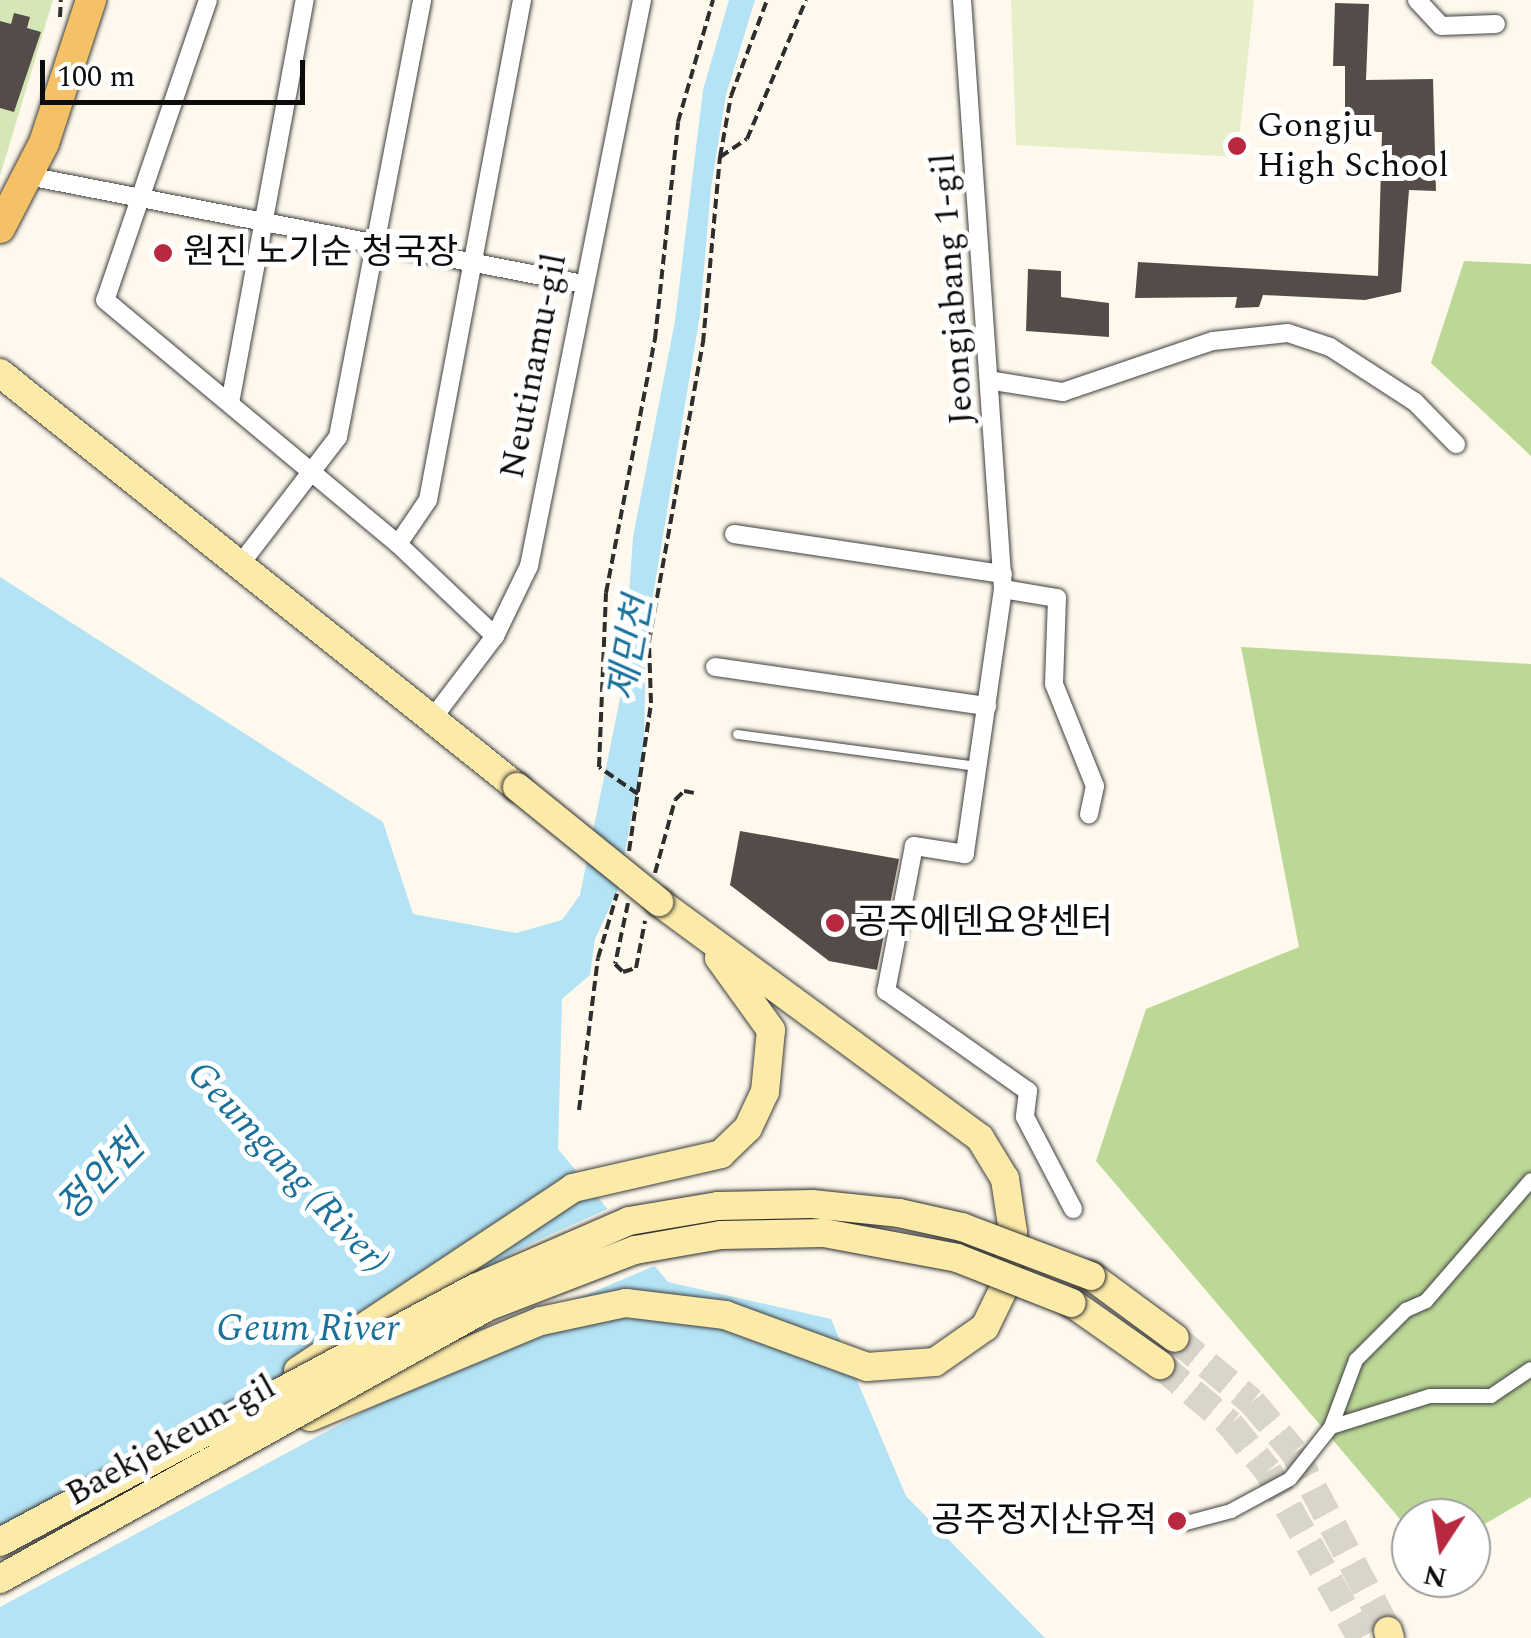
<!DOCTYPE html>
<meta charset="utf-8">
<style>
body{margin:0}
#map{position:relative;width:1531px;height:1638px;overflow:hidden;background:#fef9ec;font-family:Spectral,"Noto Sans KR",serif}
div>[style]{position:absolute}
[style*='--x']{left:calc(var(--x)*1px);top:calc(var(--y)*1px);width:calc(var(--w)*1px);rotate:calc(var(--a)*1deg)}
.green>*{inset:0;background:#d6e7b7}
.forest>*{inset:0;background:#bcd897}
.pitch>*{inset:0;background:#e6efc9}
.water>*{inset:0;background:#b3e3f4}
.pier>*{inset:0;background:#fef9ec}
.building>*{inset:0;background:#554c49}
.secondary-tunnel>*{height:28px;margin-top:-14px;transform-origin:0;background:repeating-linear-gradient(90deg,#dad5ca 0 28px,transparent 0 42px)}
.path>*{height:4px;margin-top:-2px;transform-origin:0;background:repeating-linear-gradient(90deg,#2e2e2e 0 10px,transparent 0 15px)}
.roads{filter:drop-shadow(0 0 2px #3f3f3f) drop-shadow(0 0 2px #3f3f3f)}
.service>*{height:9px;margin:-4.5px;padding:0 4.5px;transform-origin:4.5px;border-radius:4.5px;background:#fff}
.pedestrian>*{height:14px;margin:-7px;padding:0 7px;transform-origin:7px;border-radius:7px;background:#fff}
.minor>*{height:18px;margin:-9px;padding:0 9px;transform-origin:9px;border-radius:9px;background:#fff}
.secondary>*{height:28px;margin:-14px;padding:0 14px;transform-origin:14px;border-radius:14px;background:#fceaa9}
.primary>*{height:30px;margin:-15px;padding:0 15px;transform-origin:15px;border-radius:15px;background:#f4c167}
.bridges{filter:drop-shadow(0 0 2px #2e2e2e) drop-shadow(0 0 2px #2e2e2e)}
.secondary-bridge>*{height:28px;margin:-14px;padding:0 14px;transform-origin:14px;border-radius:14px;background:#fceaa9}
.dots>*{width:28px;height:28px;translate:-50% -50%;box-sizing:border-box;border:5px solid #fff;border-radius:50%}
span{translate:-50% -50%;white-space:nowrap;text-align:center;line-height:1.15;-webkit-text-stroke:10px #fff;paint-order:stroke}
.poi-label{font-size:35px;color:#0c0c0c}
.left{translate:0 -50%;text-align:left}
.right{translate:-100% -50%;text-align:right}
.street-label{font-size:35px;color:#0c0c0c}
.water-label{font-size:38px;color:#1a719a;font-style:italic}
.north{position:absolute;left:1391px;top:1498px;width:100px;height:100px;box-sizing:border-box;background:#fff;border:2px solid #9e9e9e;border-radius:50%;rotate:192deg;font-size:28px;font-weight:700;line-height:40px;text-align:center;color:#0c0c0c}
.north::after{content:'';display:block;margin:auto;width:35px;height:45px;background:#b82940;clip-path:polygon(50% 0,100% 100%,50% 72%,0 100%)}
.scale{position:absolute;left:40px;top:60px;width:265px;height:45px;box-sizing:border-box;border:5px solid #0c0c0c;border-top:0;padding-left:12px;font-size:30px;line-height:35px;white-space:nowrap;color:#0c0c0c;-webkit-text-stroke:8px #fff;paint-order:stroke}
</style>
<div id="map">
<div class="green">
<i style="clip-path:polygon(0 0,53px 0,0 176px)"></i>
</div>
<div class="forest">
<i style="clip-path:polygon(1464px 261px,1531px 264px,1531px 456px,1431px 363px)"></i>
<i style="clip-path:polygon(1241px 647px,1531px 664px,1531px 1497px,1471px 1532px,1471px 1518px,1411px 1518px,1411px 1532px,1096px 1161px,1146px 1009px,1299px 947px)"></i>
</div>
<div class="pitch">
<i style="clip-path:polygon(1011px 0,1254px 0,1237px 157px,1016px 145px)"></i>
</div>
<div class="water">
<i style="clip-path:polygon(729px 0,755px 0,726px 95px,711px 188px,700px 315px,646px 637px,644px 745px,619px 887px,595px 939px,590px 975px,562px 999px,558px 1149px,668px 1282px,831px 1319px,906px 1496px,1045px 1638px,0 1638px,0 577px,383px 822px,413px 914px,516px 933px,562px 920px,580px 895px,623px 684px,633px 537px,675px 321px,703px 90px)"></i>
</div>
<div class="pier">
<i style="clip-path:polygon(612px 1207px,659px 1264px,560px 1306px,0 1607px,0 1530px,534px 1242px)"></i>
</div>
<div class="building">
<i style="clip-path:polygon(1335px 3px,1369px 4px,1366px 80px,1433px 79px,1436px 191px,1409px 190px,1401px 292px,1365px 300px,1263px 295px,1259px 307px,1235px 308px,1237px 297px,1135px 298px,1138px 262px,1378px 276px,1382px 132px,1345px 132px,1345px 66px,1333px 66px)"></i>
<i style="clip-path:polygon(14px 13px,30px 17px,27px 28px,41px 32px,14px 112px,0 108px,0 21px,11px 24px)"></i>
<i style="clip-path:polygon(1028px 269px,1061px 271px,1061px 297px,1109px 303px,1109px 337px,1026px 331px)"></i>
<i style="clip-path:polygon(740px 831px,899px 859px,877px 970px,829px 961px,730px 885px)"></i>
</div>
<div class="secondary-tunnel">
<i style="--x:1175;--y:1338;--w:100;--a:39.7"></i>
<i style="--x:1252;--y:1402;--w:65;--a:50"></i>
<i style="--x:1294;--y:1452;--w:202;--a:62.3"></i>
<i style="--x:1160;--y:1365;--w:92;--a:40.1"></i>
<i style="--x:1230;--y:1424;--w:60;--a:51"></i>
<i style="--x:1268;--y:1471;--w:191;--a:60.9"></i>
</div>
<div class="path">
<i style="--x:60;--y:17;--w:17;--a:-87"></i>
<i style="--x:720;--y:157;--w:62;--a:-79.8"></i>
<i style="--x:731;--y:96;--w:103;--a:-69.4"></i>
<i style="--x:638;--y:794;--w:47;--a:-145.3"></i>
<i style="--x:599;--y:767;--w:174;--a:-87.7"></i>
<i style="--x:606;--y:593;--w:259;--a:-79.1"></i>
<i style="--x:655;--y:339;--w:218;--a:-83.9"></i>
<i style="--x:678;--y:122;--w:127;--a:-74"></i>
<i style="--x:629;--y:851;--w:150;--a:-81.5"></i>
<i style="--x:651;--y:703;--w:61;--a:-91.9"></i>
<i style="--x:649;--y:642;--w:304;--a:-79.8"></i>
<i style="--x:703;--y:343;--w:187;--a:-84.8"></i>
<i style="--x:720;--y:157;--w:32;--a:-34"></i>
<i style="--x:747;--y:139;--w:151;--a:-67"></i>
<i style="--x:655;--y:873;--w:76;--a:-74.7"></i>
<i style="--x:675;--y:800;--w:13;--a:-45"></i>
<i style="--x:684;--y:791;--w:10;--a:11"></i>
<i style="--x:628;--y:903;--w:62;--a:102"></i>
<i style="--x:615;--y:964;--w:11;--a:45"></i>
<i style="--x:623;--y:972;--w:14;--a:-17"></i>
<i style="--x:636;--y:968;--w:48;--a:-79.2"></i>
<i style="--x:579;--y:1110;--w:153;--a:-82.9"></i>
<i style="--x:598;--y:958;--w:67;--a:-73.5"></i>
</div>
<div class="roads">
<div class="service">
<i style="--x:737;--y:734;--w:243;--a:7.6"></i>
</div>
<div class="pedestrian">
<i style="--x:1331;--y:1427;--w:104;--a:-17.4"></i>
<i style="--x:1430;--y:1396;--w:61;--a:0"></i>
<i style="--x:1491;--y:1396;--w:48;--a:-34"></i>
<i style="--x:1186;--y:1523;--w:47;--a:-14.9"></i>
<i style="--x:1231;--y:1511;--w:67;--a:-28.5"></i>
<i style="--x:1290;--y:1479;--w:66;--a:-51.7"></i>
<i style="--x:1331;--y:1427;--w:72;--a:-69.5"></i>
<i style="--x:1356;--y:1360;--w:71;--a:-45"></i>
<i style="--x:1406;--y:1310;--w:22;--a:-24"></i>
<i style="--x:1426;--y:1301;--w:160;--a:-49"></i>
</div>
<div class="minor">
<i style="--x:208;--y:0;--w:317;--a:108.9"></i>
<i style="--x:105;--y:300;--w:381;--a:39.8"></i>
<i style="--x:398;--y:544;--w:134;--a:43.5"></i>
<i style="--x:962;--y:0;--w:590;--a:86.02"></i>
<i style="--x:1003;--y:589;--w:268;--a:98.2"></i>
<i style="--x:965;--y:854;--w:52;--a:-171.1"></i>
<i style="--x:914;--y:846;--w:148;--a:100.9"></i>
<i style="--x:886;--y:991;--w:174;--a:35.2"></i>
<i style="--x:1028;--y:1091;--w:26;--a:97"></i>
<i style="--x:1025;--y:1117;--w:104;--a:62.4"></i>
<i style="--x:1417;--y:0;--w:35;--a:47"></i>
<i style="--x:1441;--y:26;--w:55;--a:-2.1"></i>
<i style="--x:28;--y:176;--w:565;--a:11.01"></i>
<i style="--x:994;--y:381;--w:70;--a:9.1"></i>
<i style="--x:1063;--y:392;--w:158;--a:-18.8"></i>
<i style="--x:1213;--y:341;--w:75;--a:-6.1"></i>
<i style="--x:1288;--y:333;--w:44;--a:18.4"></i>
<i style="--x:1330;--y:347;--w:101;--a:32.9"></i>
<i style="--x:1415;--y:402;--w:59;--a:45.7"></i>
<i style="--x:230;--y:403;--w:410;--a:-79.5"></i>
<i style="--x:734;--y:534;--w:272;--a:8.5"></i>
<i style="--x:398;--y:544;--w:53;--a:-55.7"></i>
<i style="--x:428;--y:500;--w:509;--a:-79.35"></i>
<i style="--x:242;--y:562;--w:158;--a:-52.5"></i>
<i style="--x:338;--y:437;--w:445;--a:-79.1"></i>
<i style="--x:1003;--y:589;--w:55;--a:9.5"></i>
<i style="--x:1057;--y:598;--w:86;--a:92"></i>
<i style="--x:1054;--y:684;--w:110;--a:68.1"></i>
<i style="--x:1095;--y:786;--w:29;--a:102"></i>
<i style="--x:715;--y:667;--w:275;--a:8.2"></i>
<i style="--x:432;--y:719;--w:104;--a:-52.8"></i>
<i style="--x:495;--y:636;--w:78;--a:-64.1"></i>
<i style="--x:529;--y:566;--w:577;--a:-78.71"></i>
</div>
<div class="secondary">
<i style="--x:0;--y:373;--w:662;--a:38.69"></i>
<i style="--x:1091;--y:1276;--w:104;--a:36.4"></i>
<i style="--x:1072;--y:1303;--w:108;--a:35.2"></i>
<i style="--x:298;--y:1371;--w:330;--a:-33.6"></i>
<i style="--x:573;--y:1188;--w:152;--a:-12.9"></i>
<i style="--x:721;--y:1154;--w:37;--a:-44"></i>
<i style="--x:748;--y:1128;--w:40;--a:-65"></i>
<i style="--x:765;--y:1092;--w:62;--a:-84.5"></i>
<i style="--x:771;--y:1030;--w:89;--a:-125.8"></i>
<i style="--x:310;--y:1417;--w:250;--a:-22.6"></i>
<i style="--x:541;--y:1321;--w:87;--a:-12"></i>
<i style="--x:626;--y:1303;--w:100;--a:6.9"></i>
<i style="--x:725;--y:1315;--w:151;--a:20.1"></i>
<i style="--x:867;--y:1367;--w:68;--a:-4.2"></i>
<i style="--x:935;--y:1362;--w:61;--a:-35"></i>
<i style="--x:985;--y:1327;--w:43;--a:-64"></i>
<i style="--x:1004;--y:1288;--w:57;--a:-80.9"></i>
<i style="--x:1013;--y:1232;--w:54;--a:-98.6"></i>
<i style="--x:1005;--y:1179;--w:48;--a:-121.4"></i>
<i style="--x:980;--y:1138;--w:398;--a:-143.7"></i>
<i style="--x:1388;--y:1631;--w:7;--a:74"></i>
</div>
<div class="primary">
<i style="--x:0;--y:228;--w:96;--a:-62.6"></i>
<i style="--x:44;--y:143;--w:151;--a:-71.8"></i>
</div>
</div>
<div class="bridges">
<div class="secondary-bridge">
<i style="--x:517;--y:787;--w:183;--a:39"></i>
<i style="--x:0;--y:1542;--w:539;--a:-28.14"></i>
<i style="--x:475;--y:1288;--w:168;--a:-23.5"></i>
<i style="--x:629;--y:1221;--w:90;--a:-9.6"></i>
<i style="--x:718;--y:1206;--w:94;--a:-1.2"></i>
<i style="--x:812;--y:1204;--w:87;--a:5.9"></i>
<i style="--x:899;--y:1213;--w:65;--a:12.5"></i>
<i style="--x:962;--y:1227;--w:138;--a:20.8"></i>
<i style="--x:0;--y:1579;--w:558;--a:-29.18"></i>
<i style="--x:487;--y:1307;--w:159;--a:-21.1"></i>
<i style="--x:635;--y:1250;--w:87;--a:-9.9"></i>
<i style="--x:721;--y:1235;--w:103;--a:-1.1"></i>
<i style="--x:824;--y:1233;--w:135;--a:10.6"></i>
<i style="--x:957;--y:1258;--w:123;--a:21.4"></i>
</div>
</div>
<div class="dots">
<i style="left:1237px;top:146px;background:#b82940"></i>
<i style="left:163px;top:253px;background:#b82940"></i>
<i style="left:835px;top:923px;background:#b82940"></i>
<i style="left:1177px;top:1521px;background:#b82940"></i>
</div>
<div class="poi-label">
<span class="left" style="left:1257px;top:146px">Gongju<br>High School</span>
<span class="left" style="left:183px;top:253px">원진 노기순 청국장</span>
<span class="left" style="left:855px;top:923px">공주에덴요양센터</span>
<span class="right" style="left:1157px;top:1521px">공주정지산유적</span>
</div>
<div class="street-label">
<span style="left:953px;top:289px;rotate:-94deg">Jeongjabang 1-gil</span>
<span style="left:534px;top:366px;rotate:-79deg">Neutinamu-gil</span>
<span style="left:171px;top:1441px;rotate:-29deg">Baekjekeun-gil</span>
</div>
<div class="water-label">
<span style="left:632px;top:649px;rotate:-80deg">제민천</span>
<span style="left:287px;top:1168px;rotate:47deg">Geumgang (River)</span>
<span style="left:102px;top:1178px;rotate:-45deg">정안천</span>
<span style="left:308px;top:1330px">Geum River</span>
</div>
<div class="north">N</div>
<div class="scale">100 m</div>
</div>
